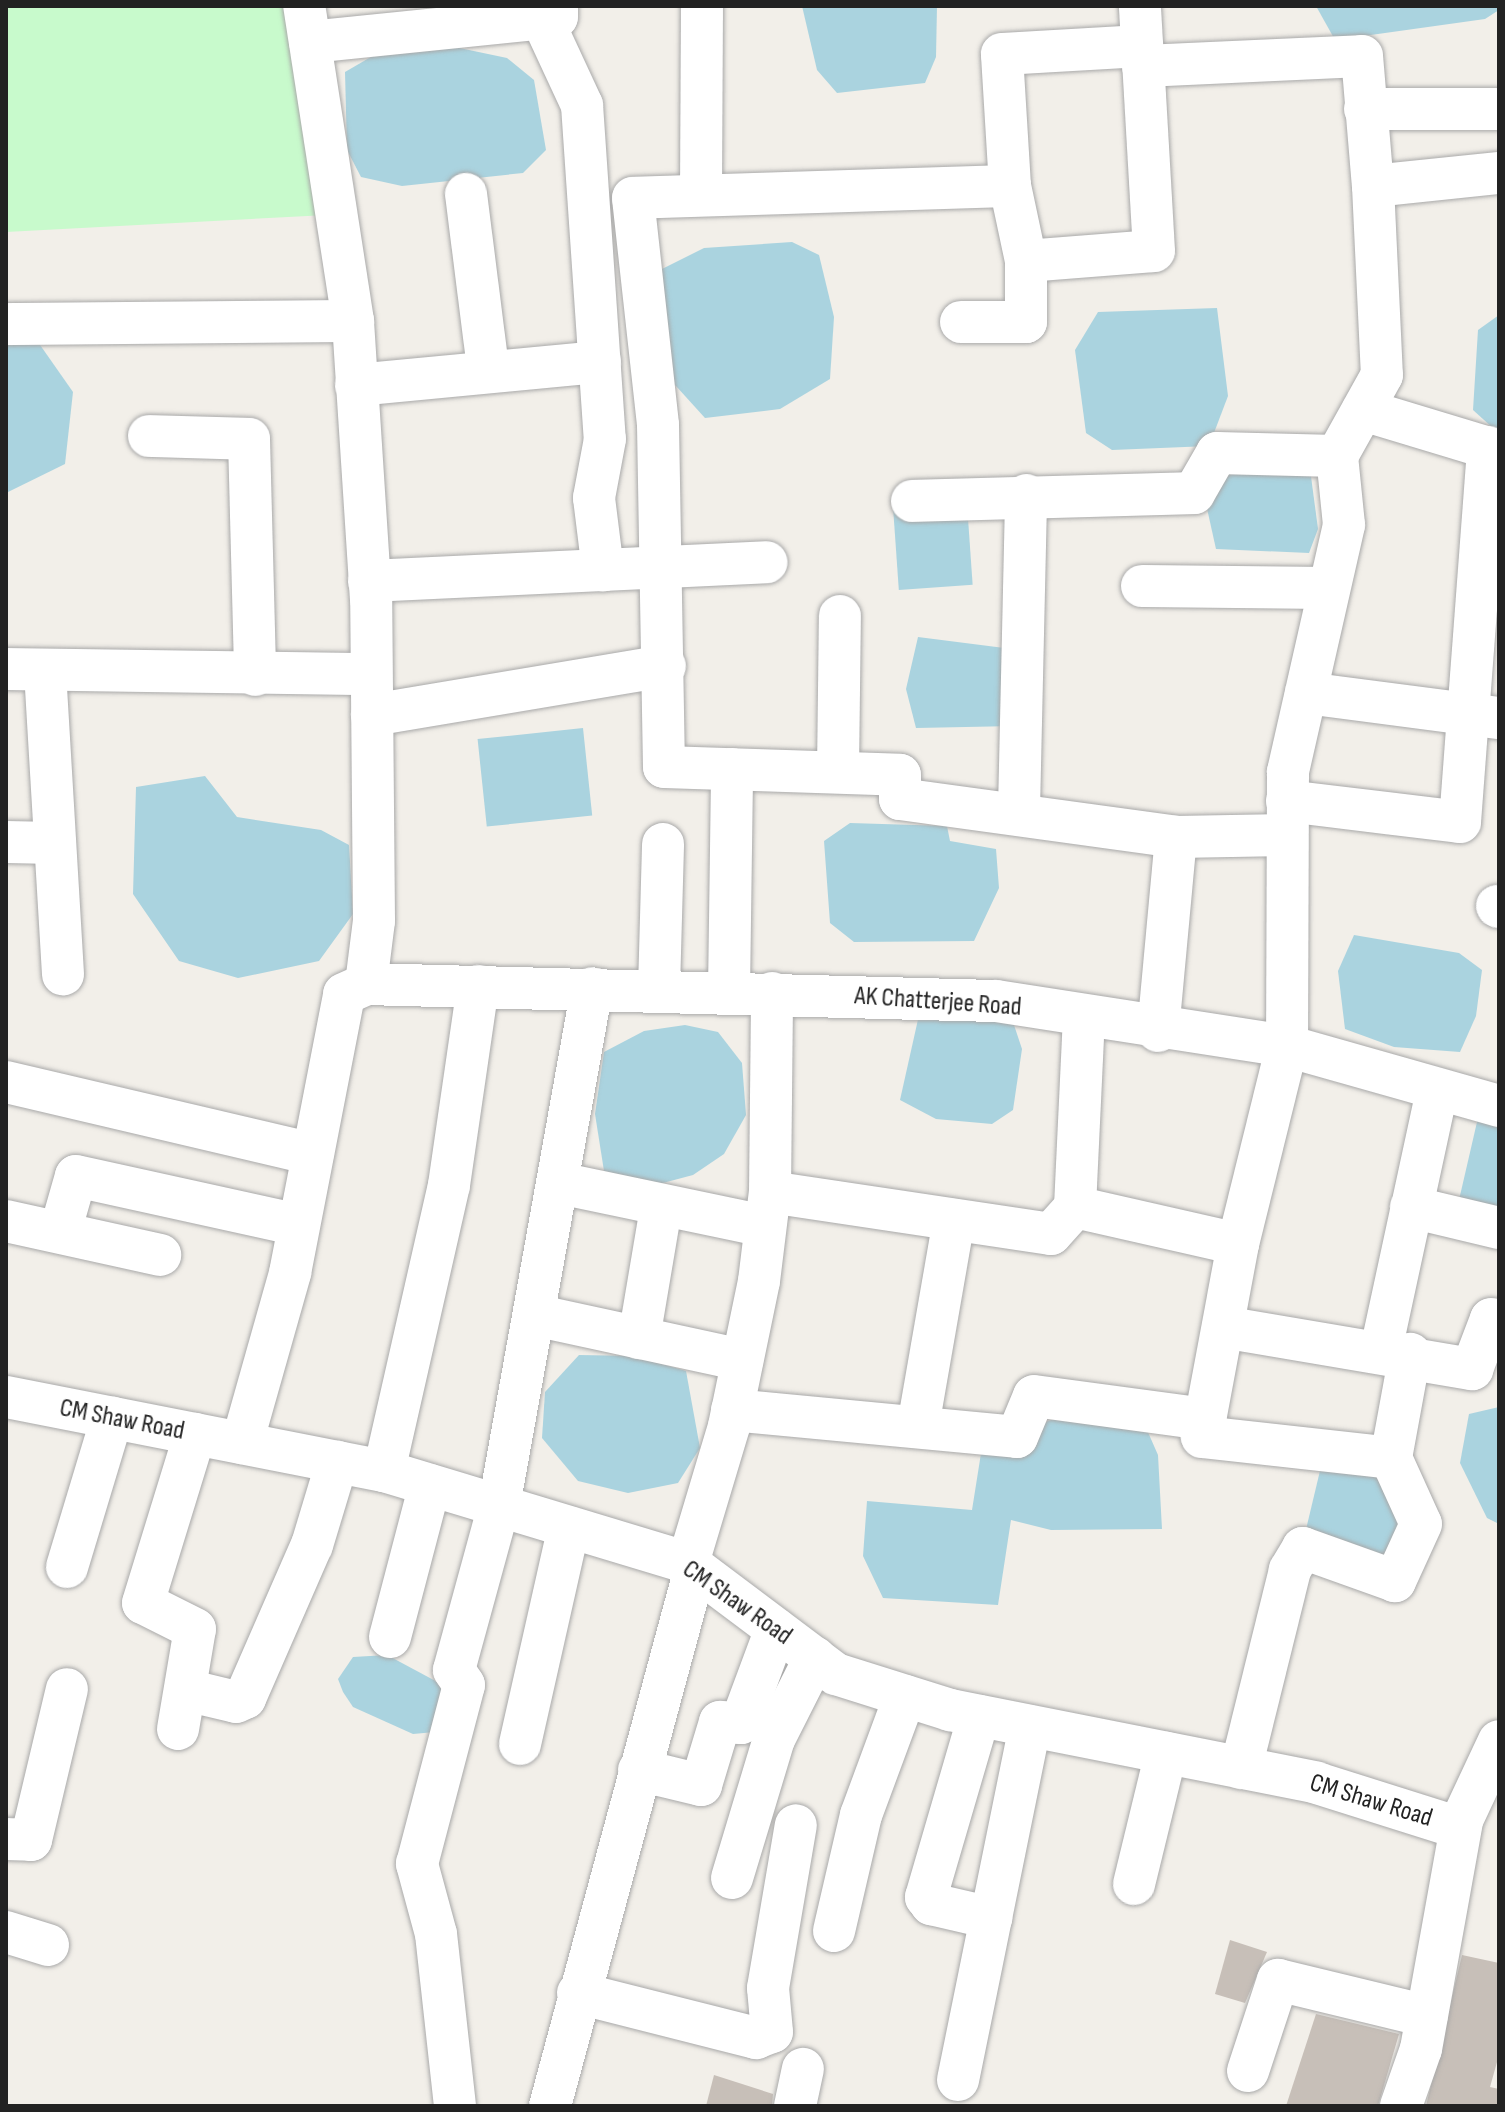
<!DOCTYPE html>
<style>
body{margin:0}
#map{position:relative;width:1505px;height:2112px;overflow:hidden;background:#f2efe9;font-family:"Sofia Sans Condensed",sans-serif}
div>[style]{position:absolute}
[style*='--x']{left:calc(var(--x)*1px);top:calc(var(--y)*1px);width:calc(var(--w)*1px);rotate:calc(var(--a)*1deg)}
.park>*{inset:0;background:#c8facc}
.water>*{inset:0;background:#aad3df;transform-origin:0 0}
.building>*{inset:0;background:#c7bfb8}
.roads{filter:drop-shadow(0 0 2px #a9a9a9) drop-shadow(0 0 2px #a9a9a9)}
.minor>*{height:42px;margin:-21px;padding:0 21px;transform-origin:21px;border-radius:21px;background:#fff}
span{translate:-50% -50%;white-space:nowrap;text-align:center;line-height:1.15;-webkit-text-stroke:6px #fff;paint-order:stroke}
.street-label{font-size:26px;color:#222}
.frame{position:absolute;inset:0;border:8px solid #222;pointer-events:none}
</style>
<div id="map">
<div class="park">
<i style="clip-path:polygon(6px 6px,297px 6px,327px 215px,6px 232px)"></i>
</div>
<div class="water">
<i style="clip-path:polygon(802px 6px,937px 6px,936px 57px,925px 83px,837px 93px,817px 70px)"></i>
<i style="clip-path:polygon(1316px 6px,1499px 6px,1499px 10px,1485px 19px,1335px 40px)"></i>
<i style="clip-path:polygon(450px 46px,507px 58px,534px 80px,546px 150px,523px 173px,402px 186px,361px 177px,347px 150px,345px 72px,388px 47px)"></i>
<i style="clip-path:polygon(792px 242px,819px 255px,834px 317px,830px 379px,780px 409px,705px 418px,656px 364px,652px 274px,704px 248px)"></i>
<i style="clip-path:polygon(1217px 308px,1228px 396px,1209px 446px,1112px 450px,1086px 433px,1075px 350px,1098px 312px)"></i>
<i style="clip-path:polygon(1499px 315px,1499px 428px,1494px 429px,1473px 410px,1478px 330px)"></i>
<i style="clip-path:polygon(6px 340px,38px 342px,73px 392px,65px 464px,6px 493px)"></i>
<i style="clip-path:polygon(1217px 466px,1310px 469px,1318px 529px,1309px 553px,1216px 549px,1206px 504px)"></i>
<i style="left:967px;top:504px;width:81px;height:74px;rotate:86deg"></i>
<i style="clip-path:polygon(918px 637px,1020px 650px,1015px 726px,916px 728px,906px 689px)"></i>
<i style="left:583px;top:728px;width:88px;height:106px;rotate:84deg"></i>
<i style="clip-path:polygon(205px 776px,237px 817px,321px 830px,349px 845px,353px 914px,319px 961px,238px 978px,179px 961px,133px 894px,136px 787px)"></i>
<i style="clip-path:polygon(850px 823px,947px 826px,950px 841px,996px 849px,999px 888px,974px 941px,854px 942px,830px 923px,824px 841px)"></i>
<i style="clip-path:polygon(1354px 935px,1459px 953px,1482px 970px,1476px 1016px,1460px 1052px,1394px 1047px,1345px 1029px,1338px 971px)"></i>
<i style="clip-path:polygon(919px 1015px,1011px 1016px,1022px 1049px,1013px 1110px,992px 1124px,936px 1119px,900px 1100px)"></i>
<i style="clip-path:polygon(685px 1025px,718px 1032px,742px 1063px,746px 1115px,724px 1154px,693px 1175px,644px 1188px,604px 1171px,595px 1114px,604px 1052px,644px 1031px)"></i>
<i style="clip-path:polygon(1480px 1109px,1499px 1115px,1499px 1219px,1459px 1200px)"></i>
<i style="clip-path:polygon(579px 1355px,635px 1356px,686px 1371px,700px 1448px,678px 1483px,628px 1493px,578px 1481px,542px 1438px,545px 1392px)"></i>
<i style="clip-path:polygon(1499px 1407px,1499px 1524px,1487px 1518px,1460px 1463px,1469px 1414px)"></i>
<i style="clip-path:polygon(1079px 1409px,1140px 1414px,1158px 1455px,1162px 1529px,1051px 1530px,1011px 1520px,998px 1605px,883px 1598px,863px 1556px,867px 1501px,972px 1510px,982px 1447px)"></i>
<i style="clip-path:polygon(1324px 1454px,1384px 1469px,1410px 1527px,1391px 1568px,1303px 1542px)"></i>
<i style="clip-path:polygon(387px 1655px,443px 1685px,435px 1732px,413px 1734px,353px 1707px,343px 1692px,338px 1679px,353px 1657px)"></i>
</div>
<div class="building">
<i style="clip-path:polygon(1230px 1940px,1267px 1952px,1245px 2003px,1215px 1994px)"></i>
<i style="clip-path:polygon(1462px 1955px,1499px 1963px,1499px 2055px,1490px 2087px,1499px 2089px,1499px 2106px,1426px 2106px)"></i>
<i style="clip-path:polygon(1316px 2014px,1399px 2034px,1378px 2106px,1286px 2106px)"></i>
<i style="clip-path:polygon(714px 2075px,773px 2094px,772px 2106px,706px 2106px)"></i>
</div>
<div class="roads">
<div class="minor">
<i style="--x:542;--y:19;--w:95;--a:65.1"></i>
<i style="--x:582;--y:105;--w:335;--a:86.1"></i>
<i style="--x:605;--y:439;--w:60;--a:100.6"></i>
<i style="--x:594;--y:498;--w:73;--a:82.9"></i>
<i style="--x:310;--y:42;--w:248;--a:-5.8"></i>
<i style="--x:557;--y:17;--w:10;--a:-90"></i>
<i style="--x:1143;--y:66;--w:219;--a:-2.6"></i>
<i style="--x:1362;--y:56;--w:130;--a:85.2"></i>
<i style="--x:1373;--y:186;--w:189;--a:87.3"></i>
<i style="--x:1382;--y:375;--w:93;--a:119.1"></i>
<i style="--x:1337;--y:456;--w:69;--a:84.2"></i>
<i style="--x:1344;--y:525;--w:253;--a:102.8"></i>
<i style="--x:1288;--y:772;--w:274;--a:90.2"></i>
<i style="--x:1287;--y:1046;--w:204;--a:103.9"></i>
<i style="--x:1238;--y:1244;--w:196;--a:100.6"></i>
<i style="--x:1202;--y:1437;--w:190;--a:6.3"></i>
<i style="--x:1391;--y:1458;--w:72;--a:65.6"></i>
<i style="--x:1421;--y:1524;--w:63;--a:114.5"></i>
<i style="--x:1395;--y:1581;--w:98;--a:-160.3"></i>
<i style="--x:1303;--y:1548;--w:26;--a:121"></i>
<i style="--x:1290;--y:1570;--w:204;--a:103.9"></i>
<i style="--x:1365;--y:109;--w:131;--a:0"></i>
<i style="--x:1010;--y:186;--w:377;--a:178.2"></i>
<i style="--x:633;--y:198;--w:228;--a:83.7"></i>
<i style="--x:658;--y:425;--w:342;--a:89"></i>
<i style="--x:664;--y:767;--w:236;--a:1.9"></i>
<i style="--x:900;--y:775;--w:24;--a:90"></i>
<i style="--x:900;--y:799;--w:279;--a:7.8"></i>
<i style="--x:1176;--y:837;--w:111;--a:-1"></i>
<i style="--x:1373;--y:186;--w:127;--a:-5.9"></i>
<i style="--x:466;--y:194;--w:175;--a:82.8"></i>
<i style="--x:701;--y:194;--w:188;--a:-89.7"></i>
<i style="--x:1026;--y:261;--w:77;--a:-102"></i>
<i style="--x:1010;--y:186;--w:132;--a:-93.5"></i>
<i style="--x:1002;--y:54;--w:140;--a:-3.3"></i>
<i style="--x:961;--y:322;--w:65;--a:0"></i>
<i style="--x:1026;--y:322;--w:61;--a:-90"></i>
<i style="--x:1026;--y:261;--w:128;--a:-4.5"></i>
<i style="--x:1154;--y:251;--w:245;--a:-93.3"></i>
<i style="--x:6;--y:324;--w:347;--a:-0.5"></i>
<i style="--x:356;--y:385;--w:245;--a:-5.4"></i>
<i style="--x:1363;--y:410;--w:142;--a:16.8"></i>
<i style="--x:149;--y:436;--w:100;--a:1.7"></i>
<i style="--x:249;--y:439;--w:236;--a:88.5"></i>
<i style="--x:912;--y:501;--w:282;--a:-1.6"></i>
<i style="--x:1194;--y:493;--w:46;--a:-60.1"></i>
<i style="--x:1217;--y:453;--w:120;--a:1.4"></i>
<i style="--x:369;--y:581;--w:398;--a:-2.7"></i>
<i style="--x:1142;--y:586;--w:187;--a:0.6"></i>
<i style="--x:6;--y:669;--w:365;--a:0.8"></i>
<i style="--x:45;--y:671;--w:304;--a:86.6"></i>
<i style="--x:1306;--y:693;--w:195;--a:7.4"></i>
<i style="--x:372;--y:715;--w:297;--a:-9.5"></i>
<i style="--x:838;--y:771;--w:155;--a:-89.3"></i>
<i style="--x:1287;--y:801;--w:174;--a:6.9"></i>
<i style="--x:1460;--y:822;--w:376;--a:-85.7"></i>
<i style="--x:1019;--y:810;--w:315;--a:-88.7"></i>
<i style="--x:6;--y:842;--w:49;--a:1.2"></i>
<i style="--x:1497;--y:906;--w:2;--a:27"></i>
<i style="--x:366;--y:984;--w:630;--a:1.55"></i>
<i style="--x:996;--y:1001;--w:294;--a:8.8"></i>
<i style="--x:1287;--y:1046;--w:220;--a:15.8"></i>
<i style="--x:659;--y:989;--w:145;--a:-88.4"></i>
<i style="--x:729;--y:992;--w:223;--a:-89.2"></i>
<i style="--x:1158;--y:1031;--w:195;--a:-84.7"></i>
<i style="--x:6;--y:1082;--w:315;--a:13.2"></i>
<i style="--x:559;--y:1183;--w:210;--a:11.8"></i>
<i style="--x:770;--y:1192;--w:284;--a:8.5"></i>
<i style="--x:1051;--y:1234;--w:36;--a:-48"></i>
<i style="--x:1075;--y:1207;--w:167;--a:12.8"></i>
<i style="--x:1075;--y:1207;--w:190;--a:-87.3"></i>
<i style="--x:1411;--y:1207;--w:90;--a:13.4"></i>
<i style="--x:6;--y:1221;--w:158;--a:12.4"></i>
<i style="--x:60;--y:1232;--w:58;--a:-74.1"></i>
<i style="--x:76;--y:1176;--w:228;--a:12.4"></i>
<i style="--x:534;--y:1315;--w:213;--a:12.2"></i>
<i style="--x:1223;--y:1327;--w:253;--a:9.6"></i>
<i style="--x:1472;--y:1369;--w:53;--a:-69.2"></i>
<i style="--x:1491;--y:1319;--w:8;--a:14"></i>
<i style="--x:639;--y:1338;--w:132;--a:-80.4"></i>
<i style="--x:1381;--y:1350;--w:266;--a:-77.8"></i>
<i style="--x:6;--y:1397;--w:385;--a:11.1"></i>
<i style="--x:384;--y:1471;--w:318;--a:16.8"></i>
<i style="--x:688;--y:1563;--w:185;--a:36.9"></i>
<i style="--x:836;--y:1674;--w:120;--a:17.5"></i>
<i style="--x:950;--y:1710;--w:374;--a:11.2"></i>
<i style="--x:1317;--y:1783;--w:150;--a:17.5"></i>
<i style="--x:732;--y:1410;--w:286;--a:5.4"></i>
<i style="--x:1017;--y:1437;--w:44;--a:-67.5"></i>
<i style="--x:1034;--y:1396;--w:173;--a:7.7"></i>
<i style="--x:918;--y:1426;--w:209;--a:-80.1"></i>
<i style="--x:242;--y:1443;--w:177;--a:-74.2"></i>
<i style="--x:290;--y:1273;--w:284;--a:-79"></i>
<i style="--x:344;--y:994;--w:24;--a:-24"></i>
<i style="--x:366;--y:984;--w:64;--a:-82.8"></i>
<i style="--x:374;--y:921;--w:321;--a:-90.5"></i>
<i style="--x:371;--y:600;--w:280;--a:-93.7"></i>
<i style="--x:353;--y:321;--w:319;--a:-98.8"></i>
<i style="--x:1391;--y:1458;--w:106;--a:-79.6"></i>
<i style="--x:384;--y:1471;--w:293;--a:-77.2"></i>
<i style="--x:449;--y:1185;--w:201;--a:-81.7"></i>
<i style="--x:688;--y:1563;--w:143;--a:-73.3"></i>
<i style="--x:729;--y:1426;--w:148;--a:-78.3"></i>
<i style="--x:759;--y:1281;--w:90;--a:-83"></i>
<i style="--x:770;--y:1192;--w:199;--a:-89.4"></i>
<i style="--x:67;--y:1567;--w:156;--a:-73.2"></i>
<i style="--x:390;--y:1637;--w:157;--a:-75.3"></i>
<i style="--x:186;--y:1690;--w:51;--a:13.5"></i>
<i style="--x:236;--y:1702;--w:10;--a:-24"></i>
<i style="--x:245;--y:1698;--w:167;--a:-66.4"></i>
<i style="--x:312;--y:1545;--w:87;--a:-73.2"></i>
<i style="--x:979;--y:1716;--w:189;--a:106.3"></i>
<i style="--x:926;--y:1897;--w:9;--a:54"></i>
<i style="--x:931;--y:1904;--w:62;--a:13.1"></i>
<i style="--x:178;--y:1729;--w:101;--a:-80.4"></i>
<i style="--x:195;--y:1629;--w:58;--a:-153.4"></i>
<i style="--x:143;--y:1603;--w:177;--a:-72.9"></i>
<i style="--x:520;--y:1744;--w:222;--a:-77.3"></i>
<i style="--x:639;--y:1770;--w:64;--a:13.6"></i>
<i style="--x:701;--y:1785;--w:66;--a:-73.2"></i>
<i style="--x:720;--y:1722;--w:21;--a:3"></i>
<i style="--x:741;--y:1723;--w:100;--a:-69.6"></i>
<i style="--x:6;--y:1839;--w:25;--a:2"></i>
<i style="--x:31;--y:1840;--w:155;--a:-76.6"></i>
<i style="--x:732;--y:1878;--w:145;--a:-73.2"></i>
<i style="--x:774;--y:1739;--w:91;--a:-63.2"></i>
<i style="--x:1134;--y:1884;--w:135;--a:-76.3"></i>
<i style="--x:834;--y:1931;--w:119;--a:-76.9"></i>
<i style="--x:861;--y:1815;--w:127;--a:-69.7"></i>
<i style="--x:6;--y:1932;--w:44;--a:17.2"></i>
<i style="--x:578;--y:1993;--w:184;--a:14.2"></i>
<i style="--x:756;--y:2038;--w:17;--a:-21"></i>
<i style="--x:772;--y:2032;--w:44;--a:-95.2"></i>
<i style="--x:768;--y:1988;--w:165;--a:-80.3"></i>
<i style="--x:1248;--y:2071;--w:96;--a:-71.8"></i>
<i style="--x:1278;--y:1980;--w:153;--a:13.6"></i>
<i style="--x:958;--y:2080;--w:361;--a:-78.5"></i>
<i style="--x:455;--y:2106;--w:173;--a:-96.3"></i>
<i style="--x:436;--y:1934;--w:73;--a:-105.2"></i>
<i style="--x:417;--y:1864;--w:185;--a:-75.3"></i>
<i style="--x:464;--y:1685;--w:18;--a:-124"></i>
<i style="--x:454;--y:1670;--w:170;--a:-74.7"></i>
<i style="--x:499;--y:1506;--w:526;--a:-79.82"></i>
<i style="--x:550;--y:2106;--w:556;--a:-74.89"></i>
<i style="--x:795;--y:2106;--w:38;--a:-78"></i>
<i style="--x:1401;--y:2106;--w:60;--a:-70.7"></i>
<i style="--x:1421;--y:2049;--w:233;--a:-79.8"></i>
<i style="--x:1462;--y:1820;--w:87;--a:-64.9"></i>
</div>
</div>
<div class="street-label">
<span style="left:938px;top:1002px;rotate:4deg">AK Chatterjee Road</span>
<span style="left:122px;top:1420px;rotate:11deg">CM Shaw Road</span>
<span style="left:737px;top:1603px;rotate:35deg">CM Shaw Road</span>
<span style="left:1371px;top:1801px;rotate:17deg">CM Shaw Road</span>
</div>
<div class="frame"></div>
</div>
